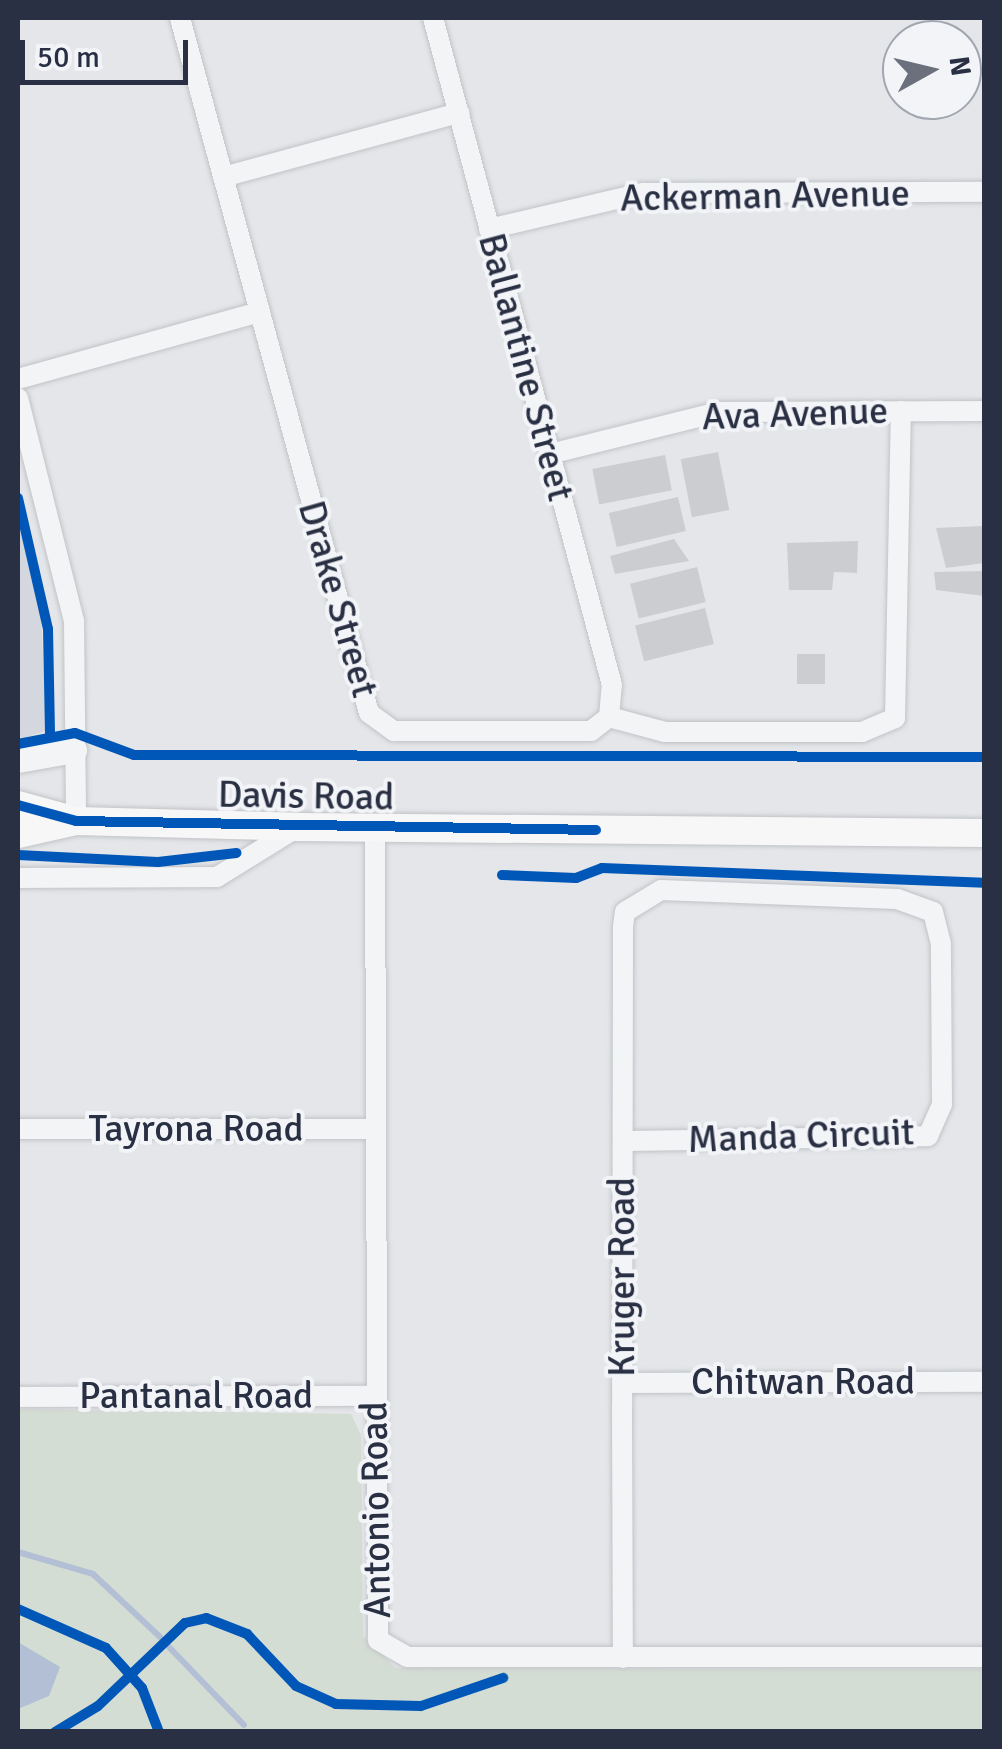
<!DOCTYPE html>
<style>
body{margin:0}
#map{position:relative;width:1002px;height:1749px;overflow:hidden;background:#e4e6e9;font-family:Signika,sans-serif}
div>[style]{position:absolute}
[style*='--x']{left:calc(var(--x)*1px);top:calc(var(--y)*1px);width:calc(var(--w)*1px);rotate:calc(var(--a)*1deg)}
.built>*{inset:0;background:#d4d7de}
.green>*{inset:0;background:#d4ddd4}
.water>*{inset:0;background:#b2bfd4}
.stream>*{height:6px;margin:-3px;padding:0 3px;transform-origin:3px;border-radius:3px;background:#b2bfd4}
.building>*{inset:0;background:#cbcdd1;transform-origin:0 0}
.roads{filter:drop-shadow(0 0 2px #c1c3c7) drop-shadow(0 0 2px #c1c3c7)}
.minor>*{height:20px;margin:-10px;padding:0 10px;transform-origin:10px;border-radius:10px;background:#f3f4f6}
.tertiary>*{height:25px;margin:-12.5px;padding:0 12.5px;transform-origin:12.5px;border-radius:12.5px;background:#f3f4f6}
.secondary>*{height:28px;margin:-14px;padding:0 14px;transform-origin:14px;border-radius:14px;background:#f7f7f7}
.cycleway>*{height:10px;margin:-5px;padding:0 5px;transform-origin:5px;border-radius:5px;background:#0057b8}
span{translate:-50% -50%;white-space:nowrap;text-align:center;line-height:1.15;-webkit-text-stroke:8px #f2f4f8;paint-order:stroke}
.street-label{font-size:38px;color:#2a3043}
.frame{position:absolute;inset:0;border:20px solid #2a3043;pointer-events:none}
.north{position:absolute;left:882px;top:20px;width:100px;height:100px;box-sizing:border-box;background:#f2f4f8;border:2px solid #a2a6b0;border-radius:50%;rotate:82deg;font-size:28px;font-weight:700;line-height:40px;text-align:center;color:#2a3043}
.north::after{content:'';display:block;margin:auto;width:35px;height:45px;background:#6b707d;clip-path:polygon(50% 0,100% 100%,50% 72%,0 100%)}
.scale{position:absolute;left:20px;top:40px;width:168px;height:45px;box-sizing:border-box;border:5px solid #2a3043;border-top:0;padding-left:12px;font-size:30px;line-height:35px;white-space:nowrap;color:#2a3043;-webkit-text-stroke:8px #f2f4f8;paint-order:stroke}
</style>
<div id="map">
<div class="built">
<i style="clip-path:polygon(18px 502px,41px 612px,45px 705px,45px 731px,18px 740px)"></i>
</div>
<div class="green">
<i style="clip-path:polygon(18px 1409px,351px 1414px,361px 1435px,363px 1636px,396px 1668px,984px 1669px,984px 1731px,18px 1731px)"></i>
</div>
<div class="water">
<i style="clip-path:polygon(18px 1642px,60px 1667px,49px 1696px,18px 1709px)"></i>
</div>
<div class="stream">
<i style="--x:18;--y:1552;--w:78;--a:16.3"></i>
<i style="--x:93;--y:1574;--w:92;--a:43.2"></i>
<i style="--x:169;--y:1647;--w:108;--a:46.1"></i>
</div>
<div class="building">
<i style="left:718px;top:452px;width:59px;height:38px;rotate:79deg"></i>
<i style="left:665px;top:455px;width:36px;height:74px;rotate:79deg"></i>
<i style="left:678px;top:497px;width:35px;height:71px;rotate:77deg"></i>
<i style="clip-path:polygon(984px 526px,984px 563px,946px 568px,936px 528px)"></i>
<i style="clip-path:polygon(674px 539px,689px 561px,615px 574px,610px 556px)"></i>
<i style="clip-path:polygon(858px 541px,857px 573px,834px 572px,832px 590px,789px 590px,787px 543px)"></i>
<i style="left:697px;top:567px;width:36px;height:69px;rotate:76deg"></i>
<i style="clip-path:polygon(984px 571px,984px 596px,936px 590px,934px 572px)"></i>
<i style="left:705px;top:608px;width:37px;height:72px;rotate:76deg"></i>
<i style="left:797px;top:654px;width:28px;height:30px"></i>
</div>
<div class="roads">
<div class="minor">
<i style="--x:180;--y:18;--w:720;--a:74.79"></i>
<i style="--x:369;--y:713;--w:31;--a:36"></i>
<i style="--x:394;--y:731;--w:197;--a:0"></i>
<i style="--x:591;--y:731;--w:23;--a:-38"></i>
<i style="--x:609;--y:717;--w:32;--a:-85"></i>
<i style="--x:612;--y:685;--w:691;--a:-105.02"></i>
<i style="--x:223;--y:177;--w:245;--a:-15.2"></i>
<i style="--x:489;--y:229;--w:158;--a:-13.2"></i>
<i style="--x:643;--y:193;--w:341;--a:-0.2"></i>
<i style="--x:18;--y:379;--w:251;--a:-15.5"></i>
<i style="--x:18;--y:398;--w:230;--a:75.9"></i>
<i style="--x:74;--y:621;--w:200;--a:89.4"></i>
<i style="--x:550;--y:454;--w:173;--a:-14"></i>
<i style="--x:718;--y:412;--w:266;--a:-0.2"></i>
<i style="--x:609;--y:717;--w:58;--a:15"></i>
<i style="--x:665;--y:732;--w:197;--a:0"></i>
<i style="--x:862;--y:732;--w:36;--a:-23"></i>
<i style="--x:895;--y:718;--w:307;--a:-88.9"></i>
<i style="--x:375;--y:828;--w:812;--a:89.79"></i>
<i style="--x:378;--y:1640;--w:34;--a:30"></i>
<i style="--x:408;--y:1657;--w:576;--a:0"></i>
<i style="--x:18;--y:878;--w:199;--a:-0.3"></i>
<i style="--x:217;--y:877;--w:95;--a:-31.7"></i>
<i style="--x:18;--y:1129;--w:356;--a:0"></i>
<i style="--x:623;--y:1141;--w:305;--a:-0.9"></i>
<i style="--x:928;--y:1136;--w:35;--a:-66"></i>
<i style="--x:942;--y:1104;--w:160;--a:-90.4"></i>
<i style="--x:941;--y:944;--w:33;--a:-104"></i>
<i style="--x:933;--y:912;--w:38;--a:-160"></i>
<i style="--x:897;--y:899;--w:236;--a:-177.8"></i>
<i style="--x:661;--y:890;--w:42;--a:148.6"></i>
<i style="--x:625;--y:912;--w:15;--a:98"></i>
<i style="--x:623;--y:927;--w:480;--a:90.1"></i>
<i style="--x:622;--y:1407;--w:251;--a:89.8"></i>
<i style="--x:622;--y:1383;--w:362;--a:-0.2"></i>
<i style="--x:18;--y:1397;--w:356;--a:-0.2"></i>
</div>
<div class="tertiary">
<i style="--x:18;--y:760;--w:57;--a:-10.1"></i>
</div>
<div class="secondary">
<i style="--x:18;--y:805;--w:60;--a:15.4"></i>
<i style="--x:76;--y:821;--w:222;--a:1.5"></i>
<i style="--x:298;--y:827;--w:686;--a:0.5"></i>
<i style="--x:18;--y:834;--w:59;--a:-12.6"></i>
</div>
</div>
<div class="cycleway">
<i style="--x:18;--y:498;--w:134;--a:77.1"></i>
<i style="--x:48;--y:629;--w:105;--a:88.9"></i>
<i style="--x:18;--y:744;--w:58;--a:-10.9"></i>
<i style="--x:75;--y:733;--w:63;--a:20.4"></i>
<i style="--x:134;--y:755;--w:850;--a:0.13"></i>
<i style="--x:18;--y:805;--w:60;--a:15.4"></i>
<i style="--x:76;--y:821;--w:520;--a:0.99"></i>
<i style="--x:18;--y:855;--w:140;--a:2.9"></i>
<i style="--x:158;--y:862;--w:79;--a:-6.6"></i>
<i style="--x:502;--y:875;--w:74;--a:2.3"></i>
<i style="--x:576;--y:878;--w:28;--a:-21"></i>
<i style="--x:602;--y:868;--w:382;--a:2.2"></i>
<i style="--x:18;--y:1609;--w:96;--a:23.9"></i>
<i style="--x:106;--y:1648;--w:54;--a:48"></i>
<i style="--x:142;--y:1688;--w:47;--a:68.9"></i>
<i style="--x:55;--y:1732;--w:50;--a:-31.2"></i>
<i style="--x:98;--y:1706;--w:120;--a:-43.7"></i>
<i style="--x:185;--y:1623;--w:22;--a:-13"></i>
<i style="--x:206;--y:1618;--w:44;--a:21.3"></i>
<i style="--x:247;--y:1634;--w:71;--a:46.7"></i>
<i style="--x:296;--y:1686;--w:44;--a:24.2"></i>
<i style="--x:336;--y:1704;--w:85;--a:1.3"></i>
<i style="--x:421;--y:1706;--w:87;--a:-18.9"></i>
</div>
<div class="street-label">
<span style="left:765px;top:196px;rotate:-1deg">Ackerman Avenue</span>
<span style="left:526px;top:367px;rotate:75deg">Ballantine Street</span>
<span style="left:795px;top:414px;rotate:-2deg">Ava Avenue</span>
<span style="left:338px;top:599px;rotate:74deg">Drake Street</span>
<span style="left:306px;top:796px;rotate:1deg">Davis Road</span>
<span style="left:196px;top:1129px">Tayrona Road</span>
<span style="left:801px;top:1136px;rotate:-2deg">Manda Circuit</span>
<span style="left:622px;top:1277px;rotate:-90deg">Kruger Road</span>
<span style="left:803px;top:1382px">Chitwan Road</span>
<span style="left:196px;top:1396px">Pantanal Road</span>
<span style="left:376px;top:1510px;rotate:-91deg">Antonio Road</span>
</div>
<div class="frame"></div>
<div class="north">N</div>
<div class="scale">50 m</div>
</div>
